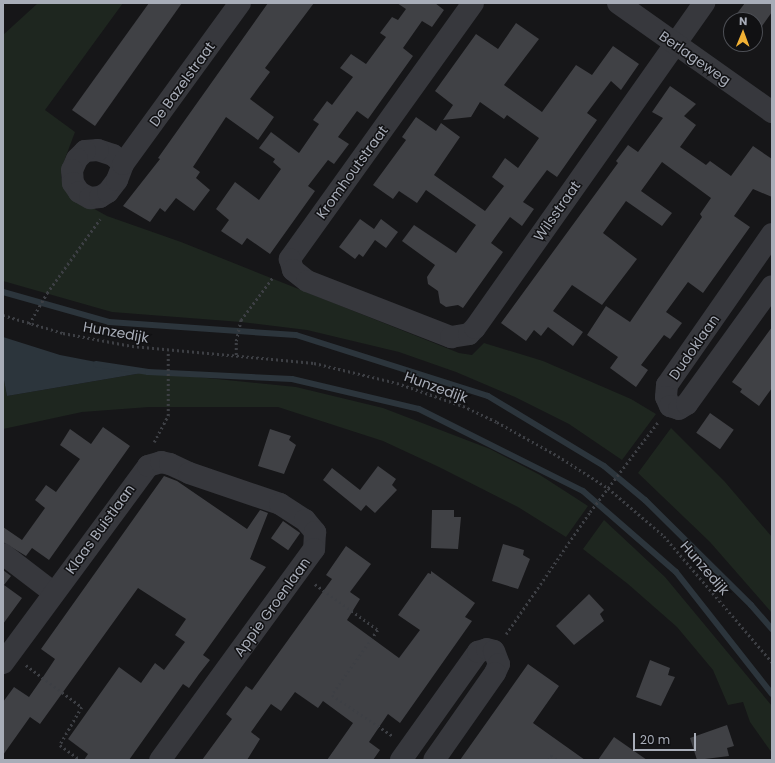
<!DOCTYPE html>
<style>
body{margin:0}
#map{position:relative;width:775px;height:763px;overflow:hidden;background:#161618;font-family:Poppins,sans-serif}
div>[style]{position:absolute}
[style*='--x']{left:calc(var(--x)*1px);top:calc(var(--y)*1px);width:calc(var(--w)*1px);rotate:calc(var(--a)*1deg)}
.green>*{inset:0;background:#1e261f}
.water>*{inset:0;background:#2c353c}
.stream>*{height:6px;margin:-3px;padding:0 3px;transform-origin:3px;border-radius:3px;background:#2c353c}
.building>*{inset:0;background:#404145;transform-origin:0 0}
.path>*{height:2.5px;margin-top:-1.25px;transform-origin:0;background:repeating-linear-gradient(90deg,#3d3f44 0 2px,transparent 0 5px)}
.minor>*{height:22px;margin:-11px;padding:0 11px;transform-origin:11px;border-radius:11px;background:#37383d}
span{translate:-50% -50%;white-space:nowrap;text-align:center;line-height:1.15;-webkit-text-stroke:3px #111113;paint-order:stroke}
.street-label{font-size:14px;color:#a8adb8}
.frame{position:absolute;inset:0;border:4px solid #a8adb8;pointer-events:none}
.north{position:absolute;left:723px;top:12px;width:40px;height:40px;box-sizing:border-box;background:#111113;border:1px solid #4d4f55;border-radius:50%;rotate:1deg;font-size:11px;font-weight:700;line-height:16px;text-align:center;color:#a8adb8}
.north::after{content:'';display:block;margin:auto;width:14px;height:18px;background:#f2b134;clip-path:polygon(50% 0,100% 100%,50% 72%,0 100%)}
.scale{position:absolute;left:633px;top:733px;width:63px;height:18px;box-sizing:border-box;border:2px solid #a8adb8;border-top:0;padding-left:5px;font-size:12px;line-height:14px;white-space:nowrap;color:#a8adb8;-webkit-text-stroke:3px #111113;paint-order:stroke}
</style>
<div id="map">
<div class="green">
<i style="clip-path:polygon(38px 3px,123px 3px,45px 110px,75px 132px,63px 164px,61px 177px,65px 189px,91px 207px,107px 216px,181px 242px,459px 353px,472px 355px,484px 343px,543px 361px,631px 399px,656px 414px,622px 460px,569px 424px,515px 397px,456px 372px,399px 352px,307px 330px,241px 322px,112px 312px,3px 281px,3px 35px)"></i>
<i style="clip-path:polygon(148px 372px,296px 387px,383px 408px,490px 449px,540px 475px,588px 506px,566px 537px,518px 507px,439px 467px,383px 441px,278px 407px,149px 407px,82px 412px,3px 429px,3px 375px,7px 396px)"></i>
<i style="clip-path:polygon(671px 428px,725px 482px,772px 537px,772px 613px,710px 542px,638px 473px)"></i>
<i style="clip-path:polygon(604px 520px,665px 577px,772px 706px,772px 753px,750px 722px,743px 702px,728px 705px,713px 670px,677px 627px,628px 584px,583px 549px)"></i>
</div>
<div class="water">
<i style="clip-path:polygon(3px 337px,60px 355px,148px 372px,7px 396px,3px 375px)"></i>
</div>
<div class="stream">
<i style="--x:3;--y:292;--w:110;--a:15.8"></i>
<i style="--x:109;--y:322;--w:187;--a:4"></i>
<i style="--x:296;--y:335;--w:201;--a:17.6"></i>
<i style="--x:488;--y:396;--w:135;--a:31.1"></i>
<i style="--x:604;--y:466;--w:53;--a:39.7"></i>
<i style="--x:645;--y:500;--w:149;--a:44.7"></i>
<i style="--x:751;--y:605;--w:32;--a:49"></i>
<i style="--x:96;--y:364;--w:53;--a:8.7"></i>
<i style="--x:148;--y:372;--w:144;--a:2.8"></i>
<i style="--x:292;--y:379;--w:130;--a:13.3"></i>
<i style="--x:419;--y:409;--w:183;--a:26.6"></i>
<i style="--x:583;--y:491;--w:123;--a:41.1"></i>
<i style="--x:676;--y:572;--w:155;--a:51.8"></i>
</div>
<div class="building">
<i style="clip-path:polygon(149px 3px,182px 3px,95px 126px,72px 110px)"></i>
<i style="clip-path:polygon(268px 3px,314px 3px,265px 68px,270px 72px,250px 99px,274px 117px,258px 140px,226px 117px,193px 167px,200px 172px,196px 178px,210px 190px,194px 211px,176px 198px,165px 212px,160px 208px,150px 222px,123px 206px,160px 159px,158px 158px)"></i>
<i style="clip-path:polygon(397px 3px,435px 3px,444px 10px,432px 27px,422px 21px,403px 48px,413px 56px,368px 119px,357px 111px,338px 137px,349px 144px,334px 164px,328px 160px,308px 186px,315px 191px,270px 254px,247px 238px,242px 245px,221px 231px,229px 220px,216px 209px,235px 182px,259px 200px,281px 169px,273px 162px,275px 159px,259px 148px,271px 132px,299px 153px,319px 124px,313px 120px,327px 101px,332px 105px,353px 77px,340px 68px,351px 54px,366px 64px,386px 37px,380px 33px,392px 17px,398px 20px,406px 9px)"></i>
<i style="clip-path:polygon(745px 3px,772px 3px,772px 12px,755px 36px,755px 20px,732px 20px)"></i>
<i style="clip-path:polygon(731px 22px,731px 37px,724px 32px)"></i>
<i style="clip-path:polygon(516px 23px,539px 39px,504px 85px,542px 112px,576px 65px,592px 75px,613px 46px,639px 64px,621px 90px,611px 81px,587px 113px,597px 120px,557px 177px,547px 170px,523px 202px,534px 209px,522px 226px,510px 217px,491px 243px,503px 252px,463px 308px,458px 305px,446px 307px,440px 303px,438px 291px,428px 284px,427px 277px,435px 265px,402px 241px,414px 225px,456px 253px,476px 225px,426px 190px,417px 203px,399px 191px,393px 199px,373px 185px,406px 140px,402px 137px,416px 117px,436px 131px,441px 123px,460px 137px,434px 175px,485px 211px,504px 186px,492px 177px,505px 158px,518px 168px,539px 138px,507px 115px,504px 119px,480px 102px,471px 117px,443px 120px,453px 105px,435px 91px,476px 34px,498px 49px)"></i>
<i style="clip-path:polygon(670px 86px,696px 104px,684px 116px,696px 125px,680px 147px,706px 165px,710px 161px,731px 176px,753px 146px,772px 159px,772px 197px,753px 189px,734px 216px,750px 227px,703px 293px,688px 282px,666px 312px,682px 323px,670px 339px,664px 335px,641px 365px,648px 370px,636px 387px,610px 368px,618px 357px,587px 335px,606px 306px,630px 322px,702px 217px,700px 214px,711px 198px,662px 162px,641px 191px,672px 213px,662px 226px,626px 201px,603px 233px,637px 259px,602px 305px,572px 285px,553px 311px,583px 332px,573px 346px,548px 327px,541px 336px,534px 330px,526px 341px,501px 323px,618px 163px,616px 161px,628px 145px,638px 152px,663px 118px,652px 112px)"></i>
<i style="clip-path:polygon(360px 219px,374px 229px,381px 219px,398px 232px,386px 248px,375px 240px,363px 257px,359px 254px,355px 259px,339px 247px)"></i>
<i style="clip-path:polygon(772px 327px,772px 388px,759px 406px,740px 392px,742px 389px,732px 382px)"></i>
<i style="left:710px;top:413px;width:29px;height:24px;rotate:35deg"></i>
<i style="clip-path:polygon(103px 427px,130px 446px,49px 560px,32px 548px,26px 556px,3px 542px,3px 527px,22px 540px,45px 508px,35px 500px,46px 485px,56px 492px,80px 459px,60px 445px,70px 429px,91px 444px)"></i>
<i style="clip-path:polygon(270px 429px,291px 436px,289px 440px,296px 445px,284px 474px,258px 466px)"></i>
<i style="clip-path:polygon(378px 466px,396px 479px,392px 485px,397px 490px,375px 513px,366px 505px,361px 511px,323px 480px,332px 468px,360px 490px)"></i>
<i style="clip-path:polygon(164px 476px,177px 481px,247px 529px,260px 510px,268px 513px,250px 559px,266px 567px,203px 655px,210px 660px,199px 674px,189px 688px,183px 684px,129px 760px,84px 760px,88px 754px,68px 739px,119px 667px,141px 683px,155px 663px,164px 670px,185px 642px,175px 635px,186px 619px,138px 588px,40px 724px,30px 717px,3px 755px,3px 702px,14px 687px,29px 697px,43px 677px,55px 659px,41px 649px)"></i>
<i style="clip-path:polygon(432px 510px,454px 510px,454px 517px,461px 517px,458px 549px,431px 548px)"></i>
<i style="left:283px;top:521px;width:21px;height:21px;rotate:35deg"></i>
<i style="clip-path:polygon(503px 544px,524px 550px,523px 555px,530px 559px,518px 589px,492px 581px)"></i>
<i style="clip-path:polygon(346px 546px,371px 564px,350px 592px,360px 599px,347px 620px,399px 658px,420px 630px,398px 615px,428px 573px,431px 574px,431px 571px,475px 603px,465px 617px,472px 621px,400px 723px,388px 714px,369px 742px,380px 750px,373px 760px,327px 760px,353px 723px,323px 701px,318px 708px,295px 692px,281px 711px,271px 704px,251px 732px,260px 739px,247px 760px,202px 760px,232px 719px,226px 714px,246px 686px,252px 690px,332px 579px,326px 575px)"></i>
<i style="clip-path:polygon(3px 570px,11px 576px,4px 585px,22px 598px,3px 624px)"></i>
<i style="clip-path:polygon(589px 594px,604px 610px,600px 614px,604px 621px,574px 645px,556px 626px)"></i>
<i style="clip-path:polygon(650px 660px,670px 668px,668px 675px,675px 677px,661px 706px,636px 697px)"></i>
<i style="clip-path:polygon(528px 664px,559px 686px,533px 723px,585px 760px,460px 760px)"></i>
<i style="clip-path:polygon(727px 725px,734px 746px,727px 748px,729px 756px,697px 760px,690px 738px)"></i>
<i style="clip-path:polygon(614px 737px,647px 760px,598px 760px)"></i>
</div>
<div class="path">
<i style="--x:3;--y:315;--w:63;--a:16.7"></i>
<i style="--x:63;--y:333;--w:70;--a:10.7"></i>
<i style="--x:132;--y:346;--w:183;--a:5.3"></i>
<i style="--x:314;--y:363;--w:85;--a:13.5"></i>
<i style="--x:397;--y:383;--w:70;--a:19.2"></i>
<i style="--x:463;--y:406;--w:38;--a:25"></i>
<i style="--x:497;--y:422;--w:70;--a:29.1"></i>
<i style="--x:558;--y:456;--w:59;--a:32.6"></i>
<i style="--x:608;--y:488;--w:74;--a:40.6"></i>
<i style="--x:664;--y:536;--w:166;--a:49.4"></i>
<i style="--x:29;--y:324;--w:36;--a:-60"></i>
<i style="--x:47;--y:293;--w:91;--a:-54.4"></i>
<i style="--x:236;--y:355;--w:14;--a:-90"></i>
<i style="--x:236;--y:341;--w:22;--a:-77"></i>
<i style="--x:241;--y:320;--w:54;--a:-53.3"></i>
<i style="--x:154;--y:442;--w:30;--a:-62"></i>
<i style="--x:168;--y:416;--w:65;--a:-90"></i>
<i style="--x:315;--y:584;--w:78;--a:36.1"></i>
<i style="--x:378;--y:630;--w:80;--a:125.3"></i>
<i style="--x:332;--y:695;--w:73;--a:33.9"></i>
<i style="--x:506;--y:634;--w:148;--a:-55.5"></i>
<i style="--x:590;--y:512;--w:113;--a:-52.9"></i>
<i style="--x:26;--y:665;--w:70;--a:36.9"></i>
<i style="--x:82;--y:707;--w:44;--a:120.1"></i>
<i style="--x:60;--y:745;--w:26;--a:36"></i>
<i style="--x:548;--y:760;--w:6;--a:-59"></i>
<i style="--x:551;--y:755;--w:9;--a:36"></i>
</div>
<div class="minor">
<i style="--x:473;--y:3;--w:315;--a:125.6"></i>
<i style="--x:290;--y:259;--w:11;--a:75"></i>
<i style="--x:293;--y:270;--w:18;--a:38"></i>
<i style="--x:307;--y:281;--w:155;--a:21.3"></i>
<i style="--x:451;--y:337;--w:18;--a:-9"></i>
<i style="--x:469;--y:334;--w:8;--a:-45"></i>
<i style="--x:475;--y:328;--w:398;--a:-54.8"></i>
<i style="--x:618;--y:3;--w:189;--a:35.3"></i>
<i style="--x:123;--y:164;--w:13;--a:-138"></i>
<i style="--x:113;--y:155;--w:16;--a:-162"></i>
<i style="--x:98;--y:150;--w:13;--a:176"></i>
<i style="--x:85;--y:151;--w:11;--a:135"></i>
<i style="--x:77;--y:159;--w:12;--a:114"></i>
<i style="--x:72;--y:170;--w:13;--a:86"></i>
<i style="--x:73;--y:183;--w:11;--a:56"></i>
<i style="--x:79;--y:192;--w:13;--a:29"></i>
<i style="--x:90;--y:198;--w:10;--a:-6"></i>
<i style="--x:100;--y:197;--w:9;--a:-32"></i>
<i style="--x:108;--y:192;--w:15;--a:-53"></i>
<i style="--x:117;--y:180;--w:17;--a:-69"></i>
<i style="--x:123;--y:164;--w:199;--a:-54"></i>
<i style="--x:772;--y:234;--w:184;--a:124.8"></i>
<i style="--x:667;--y:385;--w:12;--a:95"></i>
<i style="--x:666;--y:397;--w:10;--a:66"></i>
<i style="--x:670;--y:406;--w:9;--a:18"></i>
<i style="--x:679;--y:409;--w:9;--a:-32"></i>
<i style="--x:687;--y:404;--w:145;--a:-54.2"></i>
<i style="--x:3;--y:554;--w:64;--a:37.4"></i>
<i style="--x:3;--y:663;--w:245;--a:-53.6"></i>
<i style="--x:148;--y:466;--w:14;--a:-17"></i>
<i style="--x:161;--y:462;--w:9;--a:13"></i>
<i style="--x:170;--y:464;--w:21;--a:25"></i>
<i style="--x:189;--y:473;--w:96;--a:18.8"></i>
<i style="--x:280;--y:504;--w:30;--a:33"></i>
<i style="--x:305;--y:520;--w:16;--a:50"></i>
<i style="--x:315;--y:532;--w:17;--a:93"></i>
<i style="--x:314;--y:549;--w:261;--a:126.1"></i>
<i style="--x:401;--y:760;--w:133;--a:-54.5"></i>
<i style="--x:478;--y:652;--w:9;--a:-18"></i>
<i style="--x:487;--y:649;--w:7;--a:16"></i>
<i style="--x:494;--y:651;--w:14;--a:69"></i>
<i style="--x:499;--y:664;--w:10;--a:114"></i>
<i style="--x:495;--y:673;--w:106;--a:125"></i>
</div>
<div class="street-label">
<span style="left:695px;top:58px;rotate:35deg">Berlageweg</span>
<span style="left:182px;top:84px;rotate:-54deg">De Bazelstraat</span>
<span style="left:352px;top:172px;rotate:-54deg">Kromhoutstraat</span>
<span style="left:557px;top:211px;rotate:-55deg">Wilsstraat</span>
<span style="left:116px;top:332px;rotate:10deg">Hunzedijk</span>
<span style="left:694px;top:347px;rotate:-55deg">Dudoklaan</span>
<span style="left:436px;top:387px;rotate:20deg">Hunzedijk</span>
<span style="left:100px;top:529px;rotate:-54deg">Klaas Buistlaan</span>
<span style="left:705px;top:568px;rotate:49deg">Hunzedijk</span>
<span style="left:272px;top:607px;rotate:-54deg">Appie Groenlaan</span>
</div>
<div class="frame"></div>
<div class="north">N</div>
<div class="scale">20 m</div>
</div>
